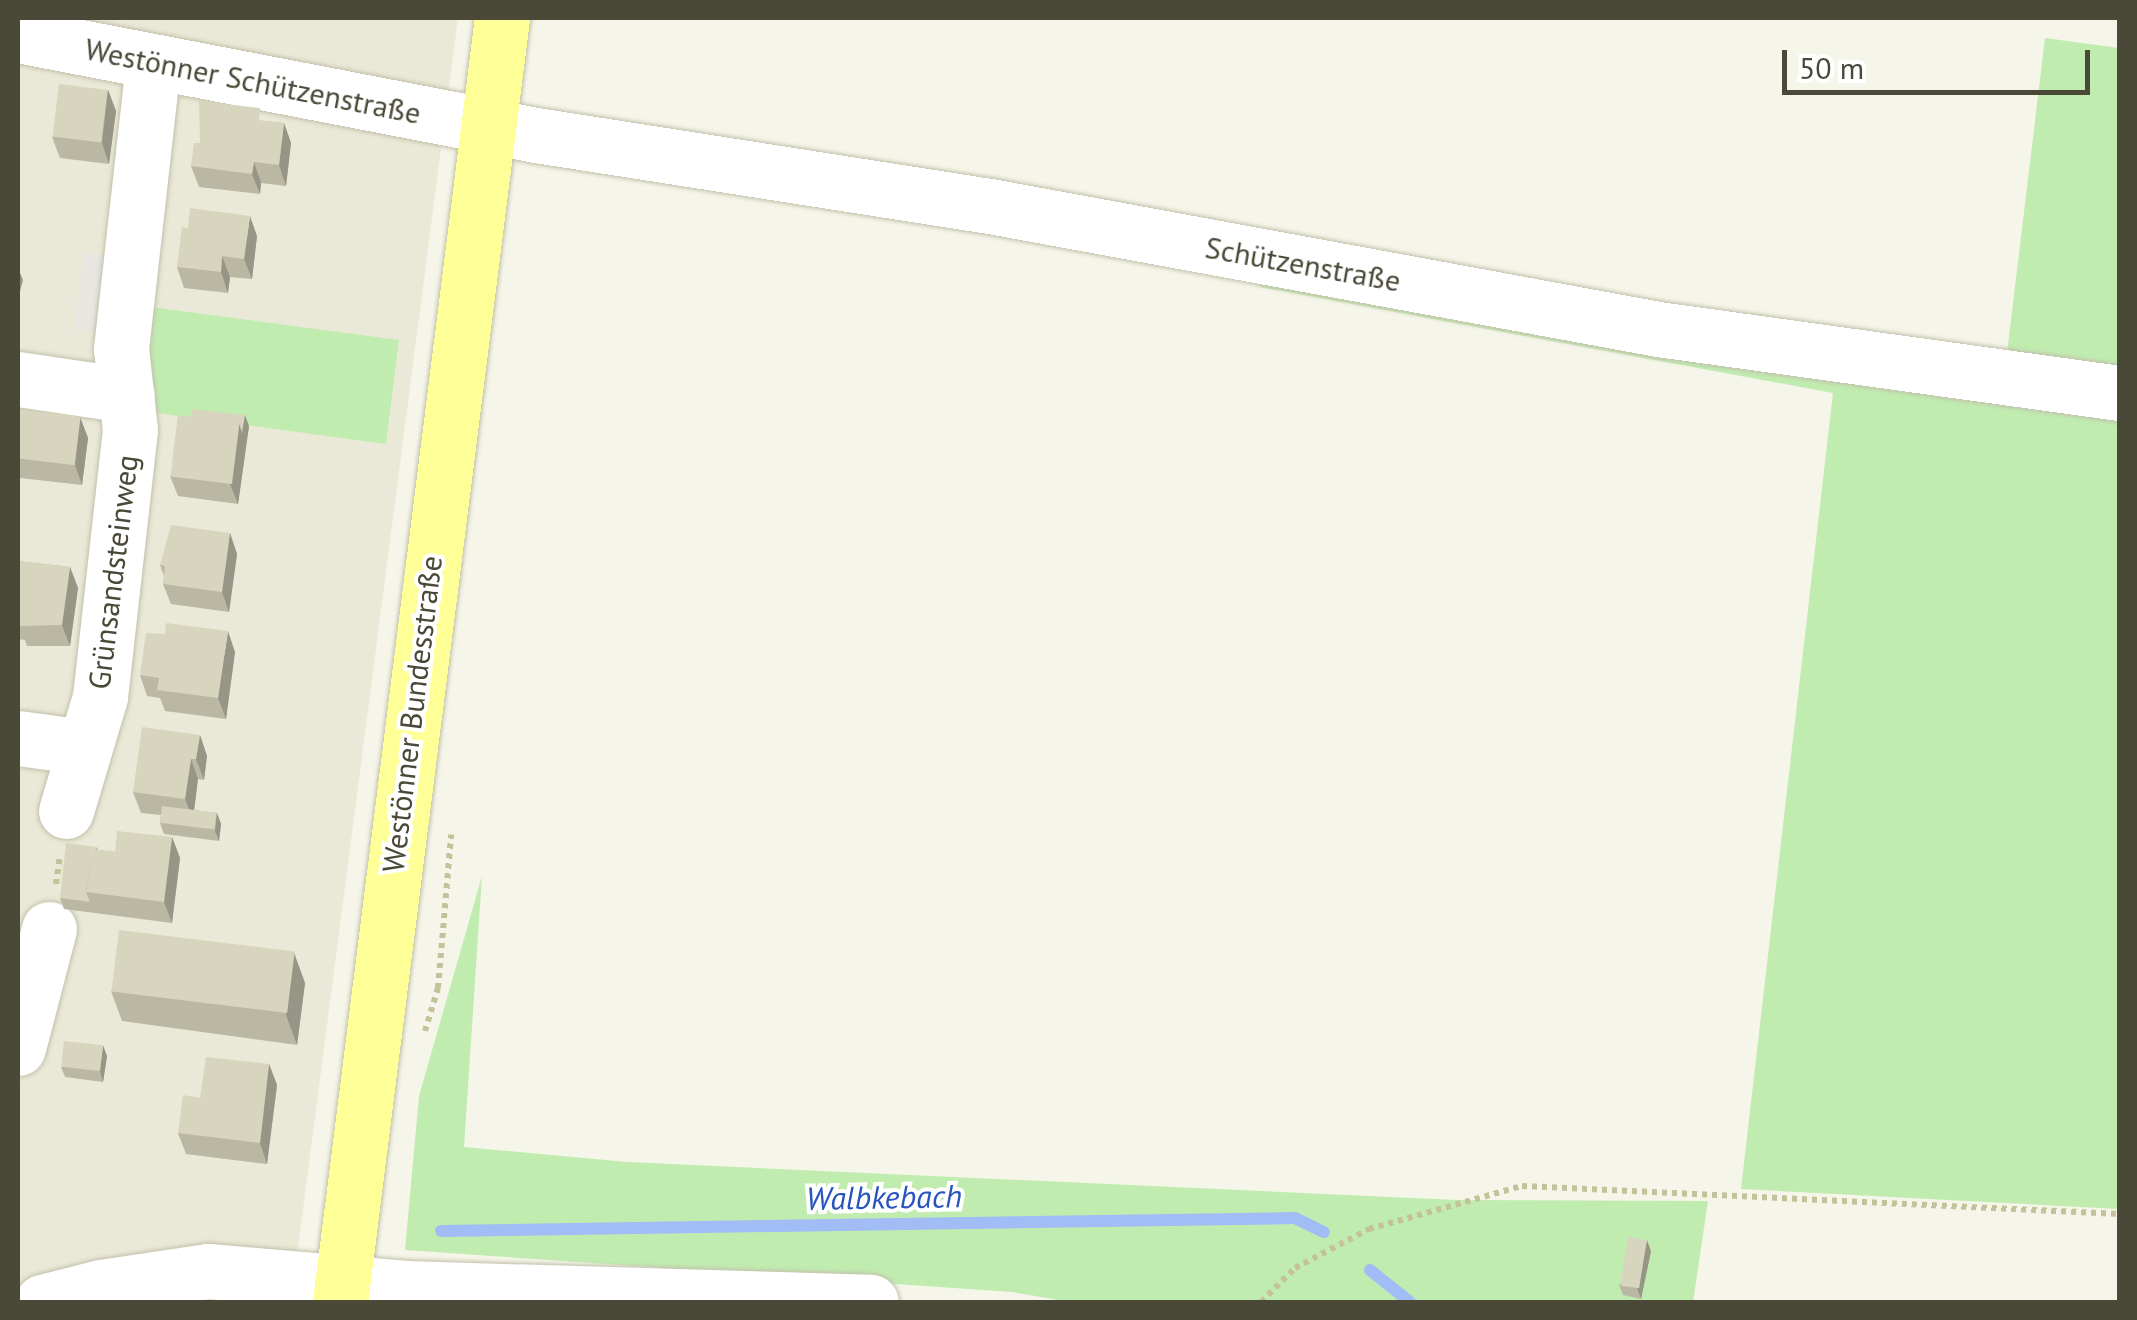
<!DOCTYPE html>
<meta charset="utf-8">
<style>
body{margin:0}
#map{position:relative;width:2137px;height:1320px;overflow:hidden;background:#f5f5e9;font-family:"PT Sans",sans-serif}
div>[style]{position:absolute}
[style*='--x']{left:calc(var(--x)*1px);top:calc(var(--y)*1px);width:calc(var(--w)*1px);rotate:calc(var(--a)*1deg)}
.residential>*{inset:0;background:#eae9d7}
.green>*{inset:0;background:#c0ecb0}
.parking>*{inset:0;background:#e7e6e1;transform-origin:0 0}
.stream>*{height:12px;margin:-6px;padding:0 6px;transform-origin:6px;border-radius:6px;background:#a2bcf5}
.path>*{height:6px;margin-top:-3px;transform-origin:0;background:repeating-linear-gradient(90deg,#c4c29b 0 5px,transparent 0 10px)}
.roads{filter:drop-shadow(0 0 2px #c2c0ab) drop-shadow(0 0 2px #c2c0ab)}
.minor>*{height:55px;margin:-27.5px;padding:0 27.5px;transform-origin:27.5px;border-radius:27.5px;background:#fff}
.major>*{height:55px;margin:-27.5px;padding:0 27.5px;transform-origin:27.5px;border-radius:27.5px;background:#ffff98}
.wall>*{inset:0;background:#bab7a3}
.shaded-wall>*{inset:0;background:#979585}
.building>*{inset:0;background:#d8d5be;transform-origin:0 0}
span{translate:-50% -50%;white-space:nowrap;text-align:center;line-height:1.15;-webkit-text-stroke:8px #fff;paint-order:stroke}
.street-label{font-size:30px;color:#4a4837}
.water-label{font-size:32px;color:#2854be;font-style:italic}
.frame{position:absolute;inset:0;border:20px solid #4a4837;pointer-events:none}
.scale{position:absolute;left:1782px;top:50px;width:308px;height:45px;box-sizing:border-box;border:5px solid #4a4837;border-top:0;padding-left:12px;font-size:30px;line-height:35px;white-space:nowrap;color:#4a4837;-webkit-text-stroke:8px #fff;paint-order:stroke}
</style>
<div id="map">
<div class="residential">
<i style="clip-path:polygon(evenodd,18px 18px,458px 18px,291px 1302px,18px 1302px,18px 18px,399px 340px,386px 443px,195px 419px,399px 340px)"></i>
</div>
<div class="green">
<i style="clip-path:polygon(2045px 38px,2119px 48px,2119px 386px,2005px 370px)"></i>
<i style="clip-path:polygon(1265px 265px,2119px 400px,2119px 1209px,1741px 1189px,1833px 393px,1260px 287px)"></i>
<i style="clip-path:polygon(151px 307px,399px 340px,386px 444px,157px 413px,148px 337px)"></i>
<i style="clip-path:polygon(482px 876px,464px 1147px,627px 1162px,1457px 1200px,1708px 1201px,1693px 1302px,1070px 1302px,1012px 1292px,405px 1250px,419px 1096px)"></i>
</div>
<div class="parking">
<i style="left:84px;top:252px;width:35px;height:79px;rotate:7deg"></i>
</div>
<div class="stream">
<i style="--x:441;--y:1231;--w:854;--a:-0.87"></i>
<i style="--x:1295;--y:1218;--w:32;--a:26"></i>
<i style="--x:1370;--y:1270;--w:51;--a:38.7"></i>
</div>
<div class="path">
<i style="--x:56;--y:884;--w:28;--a:-82"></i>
<i style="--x:425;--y:1031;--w:45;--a:-73.2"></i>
<i style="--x:438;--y:988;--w:154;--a:-85.1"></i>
<i style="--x:1261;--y:1302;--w:48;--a:-45"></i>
<i style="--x:1295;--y:1268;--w:84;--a:-27.8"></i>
<i style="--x:1369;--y:1229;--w:159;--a:-15.7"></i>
<i style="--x:1522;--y:1186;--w:599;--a:2.68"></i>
</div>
<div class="roads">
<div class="minor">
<i style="--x:18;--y:35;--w:528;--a:10.93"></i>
<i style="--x:536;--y:135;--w:460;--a:8.9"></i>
<i style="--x:990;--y:206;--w:679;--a:10.43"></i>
<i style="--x:1658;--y:329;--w:466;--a:7.9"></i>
<i style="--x:18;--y:379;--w:110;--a:8.4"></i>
<i style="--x:18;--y:738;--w:67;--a:7.8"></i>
<i style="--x:66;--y:811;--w:119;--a:-73.4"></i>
<i style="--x:100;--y:697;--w:269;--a:-83.6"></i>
<i style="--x:130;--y:430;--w:81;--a:-96.3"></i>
<i style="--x:121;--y:349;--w:287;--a:-83.6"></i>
<i style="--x:18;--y:1048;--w:123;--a:-75.4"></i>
<i style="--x:42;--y:1302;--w:61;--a:-14.3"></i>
<i style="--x:101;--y:1287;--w:108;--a:-8.5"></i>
<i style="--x:208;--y:1271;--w:199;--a:4.9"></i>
<i style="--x:406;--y:1288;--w:465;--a:1.7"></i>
</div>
<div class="major">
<i style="--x:340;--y:1302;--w:1294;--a:-82.81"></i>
</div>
</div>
<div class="wall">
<i style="clip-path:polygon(108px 90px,116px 111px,109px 164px,60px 158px,52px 137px)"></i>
<i style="clip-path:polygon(265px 121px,284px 123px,291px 143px,286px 186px,261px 183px,260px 194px,199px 187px,191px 166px,200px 143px)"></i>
<i style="clip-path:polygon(257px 236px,252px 279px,230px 277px,228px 293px,184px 288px,177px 267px)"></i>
<i style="clip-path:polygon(18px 409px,80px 417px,88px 438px,82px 485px,20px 478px,18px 471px)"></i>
<i style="clip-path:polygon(249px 426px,238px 504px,178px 496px,170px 476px)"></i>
<i style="clip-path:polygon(230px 533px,237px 554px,229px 612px,171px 604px,163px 584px,164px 576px,160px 565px)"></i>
<i style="clip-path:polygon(18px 561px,70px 567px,78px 588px,70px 646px,27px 646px,25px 640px,18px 639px)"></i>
<i style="clip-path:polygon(235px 652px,226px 719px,165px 711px,160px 698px,147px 696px,140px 675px)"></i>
<i style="clip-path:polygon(200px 735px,207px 756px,204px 780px,198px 779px,194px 810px,217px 813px,221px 824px,219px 841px,164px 834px,160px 823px,161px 815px,141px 813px,133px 792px)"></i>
<i style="clip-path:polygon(172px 837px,180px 858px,172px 923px,64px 909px,60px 898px,97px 847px,98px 850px,115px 852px)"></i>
<i style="clip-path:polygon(294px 953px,305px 983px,297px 1045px,122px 1021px,111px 991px)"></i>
<i style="clip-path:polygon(107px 1056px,103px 1082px,65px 1077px,61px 1067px)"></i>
<i style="clip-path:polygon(269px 1064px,277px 1085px,267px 1164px,186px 1154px,178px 1133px,200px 1098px)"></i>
<i style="clip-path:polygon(1651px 1251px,1641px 1299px,1623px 1295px,1619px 1285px)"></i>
</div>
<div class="shaded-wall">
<i style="clip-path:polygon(108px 90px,116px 111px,109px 164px,102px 143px)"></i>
<i style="clip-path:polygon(284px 123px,291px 143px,286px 186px,279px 165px)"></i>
<i style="clip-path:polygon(254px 162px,261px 183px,260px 194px,252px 174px)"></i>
<i style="clip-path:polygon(250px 216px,257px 236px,252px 279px,244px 259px)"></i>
<i style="clip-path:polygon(18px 249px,20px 255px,18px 268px,23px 280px,18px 299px)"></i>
<i style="clip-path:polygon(222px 256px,230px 277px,228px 293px,221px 272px)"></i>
<i style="clip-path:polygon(245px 415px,249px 426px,238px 504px,230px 484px,239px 423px)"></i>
<i style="clip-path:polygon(80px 417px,88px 438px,82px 485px,75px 465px)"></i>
<i style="clip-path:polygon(230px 533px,237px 554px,229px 612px,222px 592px)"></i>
<i style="clip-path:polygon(70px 567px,78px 588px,70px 646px,62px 625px)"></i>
<i style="clip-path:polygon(228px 631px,235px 652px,226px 719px,218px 698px)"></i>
<i style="clip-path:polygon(200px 735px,207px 756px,204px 780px,196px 759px)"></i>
<i style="clip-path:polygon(191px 759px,198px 779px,193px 819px,185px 799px)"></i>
<i style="clip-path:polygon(217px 813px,221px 824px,219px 841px,215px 831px)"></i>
<i style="clip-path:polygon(172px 837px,180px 858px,172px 923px,164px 902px)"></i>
<i style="clip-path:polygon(294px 953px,305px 983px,297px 1045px,286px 1015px)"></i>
<i style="clip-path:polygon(103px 1045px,107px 1056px,103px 1082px,100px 1071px)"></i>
<i style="clip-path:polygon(269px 1064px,277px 1085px,267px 1164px,260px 1143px)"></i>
<i style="clip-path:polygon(1647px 1240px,1651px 1251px,1641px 1299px,1637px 1288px)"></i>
</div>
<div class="building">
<i style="left:59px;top:84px;width:49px;height:53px;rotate:7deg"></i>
<i style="clip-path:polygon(199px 101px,260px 108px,259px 120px,284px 123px,279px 165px,254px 162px,252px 174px,191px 166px,194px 143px,200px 143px)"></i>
<i style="clip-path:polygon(190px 208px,250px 216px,244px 259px,222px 256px,221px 272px,177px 267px,182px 227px,188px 228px)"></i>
<i style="left:18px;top:409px;width:63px;height:49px;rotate:7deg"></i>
<i style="clip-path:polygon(192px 409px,245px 415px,242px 433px,239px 423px,191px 417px)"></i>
<i style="left:178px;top:415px;width:62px;height:62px;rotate:7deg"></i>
<i style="clip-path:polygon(171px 525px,230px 533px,222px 592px,163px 584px,165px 566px,160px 565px)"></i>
<i style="clip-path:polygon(18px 561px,70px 567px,62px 625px,20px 626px,20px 620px,18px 619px)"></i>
<i style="clip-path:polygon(166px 623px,228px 631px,218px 698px,157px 690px,159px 678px,140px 675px,146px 633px,165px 634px)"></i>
<i style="clip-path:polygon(142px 727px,200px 735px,196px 759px,191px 759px,185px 799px,133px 792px)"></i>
<i style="left:162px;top:806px;width:55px;height:17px;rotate:7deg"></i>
<i style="clip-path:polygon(117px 831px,172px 837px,164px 902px,86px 892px,92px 849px,115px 852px)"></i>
<i style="clip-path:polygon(66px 843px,97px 847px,96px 849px,92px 849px,86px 892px,90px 902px,60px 898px)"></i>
<i style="left:119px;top:930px;width:177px;height:62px;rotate:7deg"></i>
<i style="left:64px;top:1041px;width:39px;height:26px;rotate:6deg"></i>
<i style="clip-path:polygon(206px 1057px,269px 1064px,260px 1143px,178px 1133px,183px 1095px,200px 1098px)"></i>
<i style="left:1628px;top:1237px;width:19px;height:49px;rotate:9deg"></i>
</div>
<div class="street-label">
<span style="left:253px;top:81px;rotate:11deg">Westönner Schützenstraße</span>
<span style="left:1303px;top:264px;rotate:10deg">Schützenstraße</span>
<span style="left:113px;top:572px;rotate:-83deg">Grünsandsteinweg</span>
<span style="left:412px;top:714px;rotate:-83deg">Westönner Bundesstraße</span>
</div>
<div class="water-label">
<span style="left:884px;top:1197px;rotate:-1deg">Walbkebach</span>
</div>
<div class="frame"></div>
<div class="scale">50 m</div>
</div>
